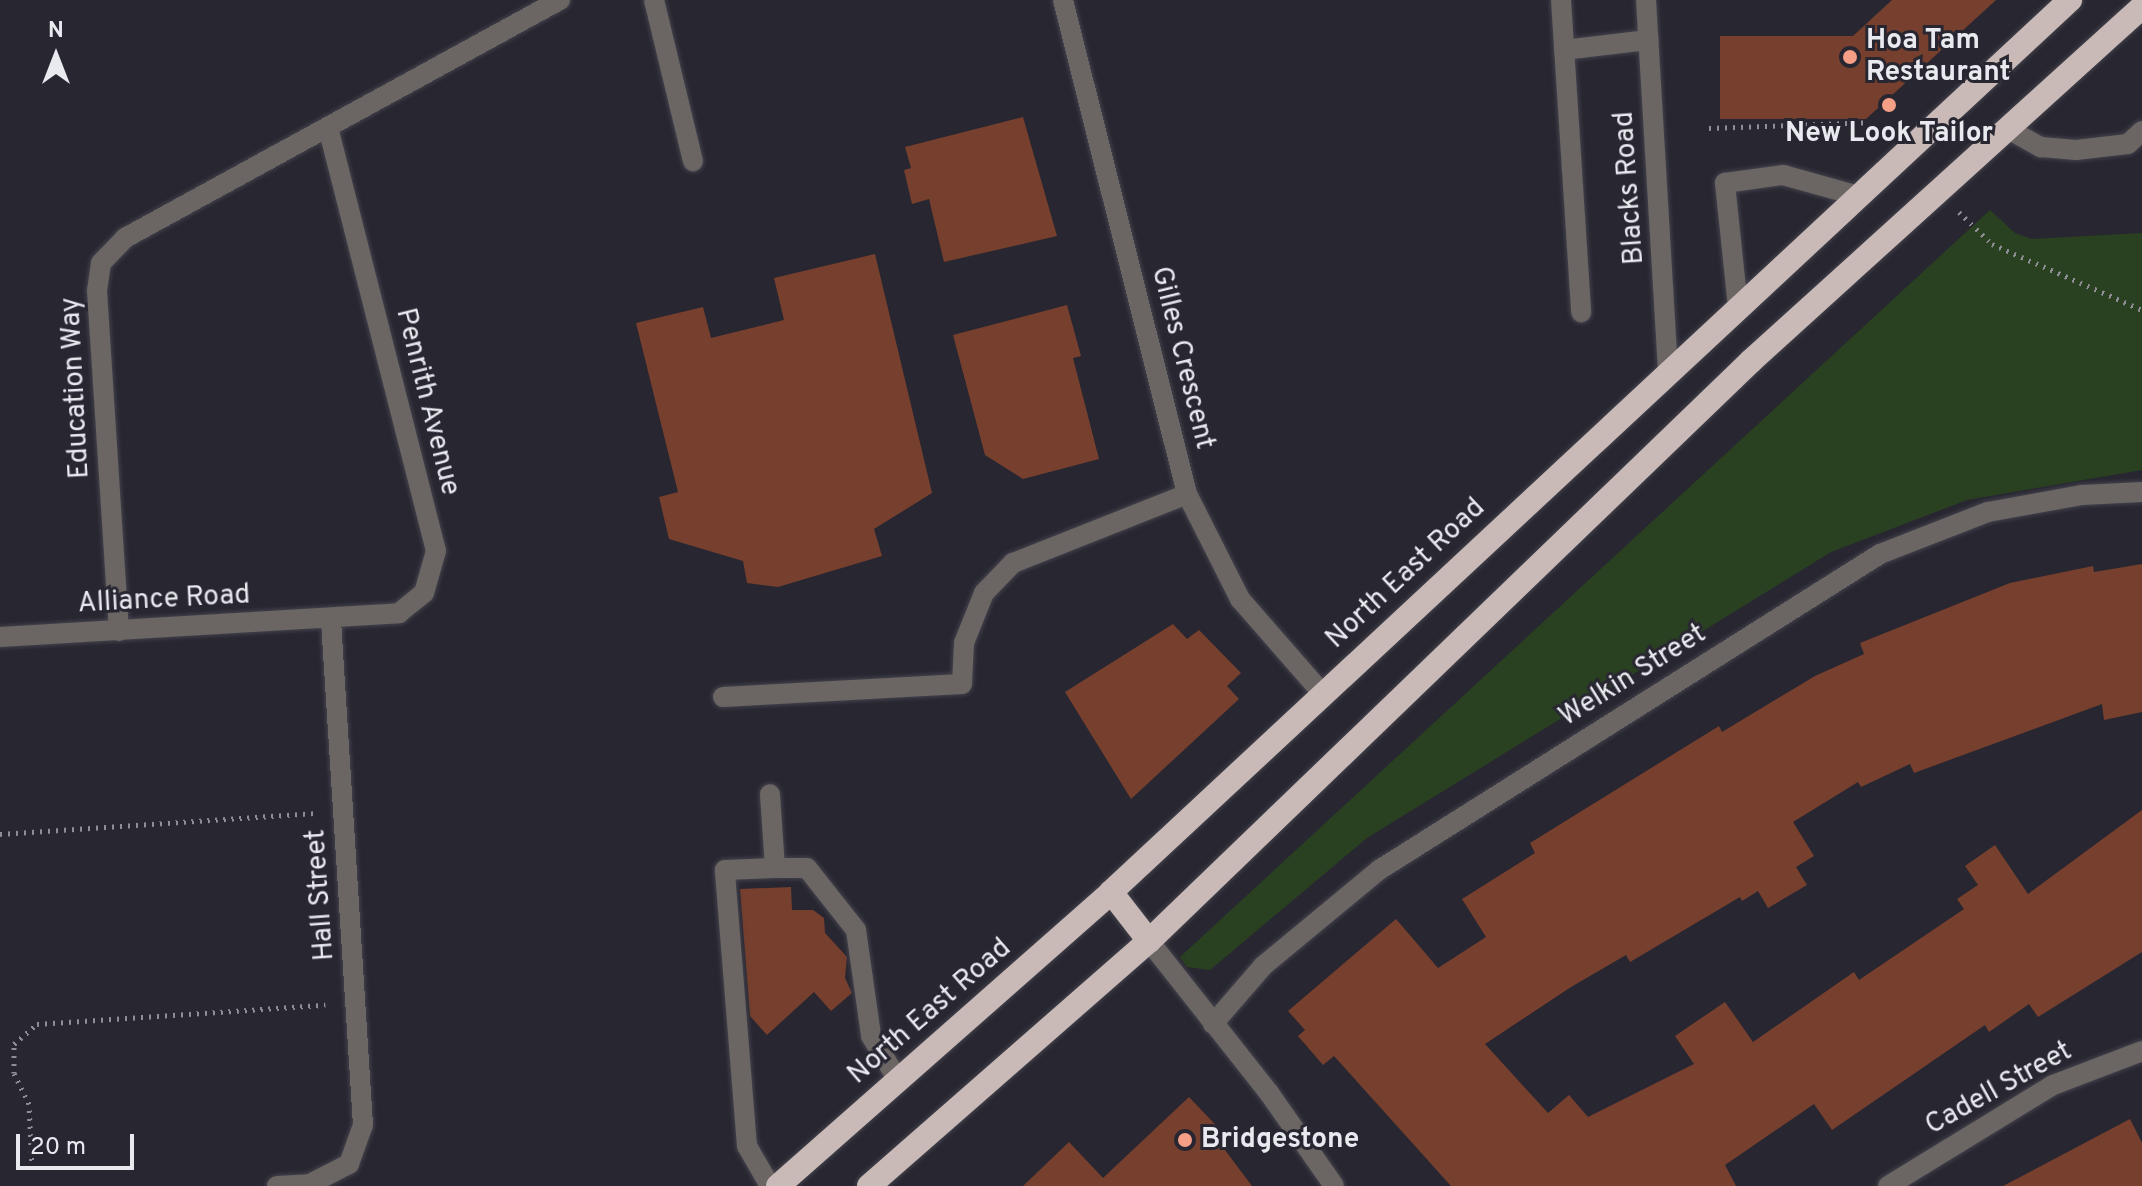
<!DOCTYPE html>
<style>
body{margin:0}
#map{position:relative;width:2142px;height:1186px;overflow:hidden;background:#282731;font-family:Overpass,sans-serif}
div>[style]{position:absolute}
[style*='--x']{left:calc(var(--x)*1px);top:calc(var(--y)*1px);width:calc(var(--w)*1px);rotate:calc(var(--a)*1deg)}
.green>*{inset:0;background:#294120}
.building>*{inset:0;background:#773f2d}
.path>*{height:5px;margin-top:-2.5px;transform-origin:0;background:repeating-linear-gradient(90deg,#8e8e96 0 2px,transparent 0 8px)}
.roads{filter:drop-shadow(0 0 2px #43424c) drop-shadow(0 0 2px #43424c)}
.minor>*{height:20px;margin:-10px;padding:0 10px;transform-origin:10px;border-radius:10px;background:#6b6564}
.highway>*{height:24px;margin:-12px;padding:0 12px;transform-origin:12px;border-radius:12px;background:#c9bab7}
.dots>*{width:22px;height:22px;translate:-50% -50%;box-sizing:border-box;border:4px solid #282731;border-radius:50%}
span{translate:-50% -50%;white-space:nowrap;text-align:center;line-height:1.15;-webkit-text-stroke:6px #282731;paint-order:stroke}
.poi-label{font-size:28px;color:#e9e9f0;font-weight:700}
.left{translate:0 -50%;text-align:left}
.street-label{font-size:28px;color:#e9e9f0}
.north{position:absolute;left:16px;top:16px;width:80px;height:80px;-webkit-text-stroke:6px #282731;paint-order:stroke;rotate:0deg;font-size:22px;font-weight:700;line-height:32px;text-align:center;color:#e9e9f0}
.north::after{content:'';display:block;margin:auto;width:28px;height:36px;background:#e9e9f0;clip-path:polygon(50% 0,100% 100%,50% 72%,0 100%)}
.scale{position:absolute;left:16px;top:1134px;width:118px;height:36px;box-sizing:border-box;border:4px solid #e9e9f0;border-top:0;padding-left:10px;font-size:24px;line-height:28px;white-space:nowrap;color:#e9e9f0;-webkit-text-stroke:6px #282731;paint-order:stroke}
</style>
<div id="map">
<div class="green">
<i style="clip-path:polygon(1990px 210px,2015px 233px,2032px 239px,2142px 233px,2142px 470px,1967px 500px,1831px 552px,1367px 838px,1210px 970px,1187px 967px,1180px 957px)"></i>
</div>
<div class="building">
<i style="clip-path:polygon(1892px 0,1996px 0,1866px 119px,1720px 119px,1720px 36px,1853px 36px)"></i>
<i style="clip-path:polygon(1023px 117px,1057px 236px,944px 262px,929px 199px,912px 204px,904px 170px,911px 168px,905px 147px)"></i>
<i style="clip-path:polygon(875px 254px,932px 493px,874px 529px,882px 556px,778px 587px,747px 583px,743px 561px,669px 539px,659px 497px,678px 492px,636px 323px,703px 307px,711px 338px,784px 320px,774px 278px)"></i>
<i style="clip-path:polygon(1067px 305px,1081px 356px,1073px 358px,1099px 459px,1023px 479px,985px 455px,953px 335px)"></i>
<i style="clip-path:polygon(2142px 564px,2142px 712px,2104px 720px,2102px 704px,1914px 773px,1910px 764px,1861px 787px,1858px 782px,1793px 822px,1814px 856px,1796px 867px,1807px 885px,1768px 908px,1758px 891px,1742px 901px,1740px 897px,1630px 962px,1626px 955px,1571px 987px,1485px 1044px,1548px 1113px,1569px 1095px,1588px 1117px,1694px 1064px,1675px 1036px,1725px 1002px,1753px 1042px,1854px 972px,1859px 980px,1964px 909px,1957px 899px,1978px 885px,1965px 866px,1995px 845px,2028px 894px,2142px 810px,2142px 952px,2038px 1017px,2029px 1004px,1989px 1032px,1985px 1025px,1832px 1130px,1814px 1104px,1725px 1165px,1736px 1186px,1451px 1186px,1334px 1056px,1323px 1065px,1298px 1036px,1305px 1030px,1288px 1011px,1396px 919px,1438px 968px,1486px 937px,1462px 899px,1535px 853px,1530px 843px,1719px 726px,1722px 732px,1815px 676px,1864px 654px,1860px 643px,2010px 583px,2093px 566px,2094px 572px)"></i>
<i style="clip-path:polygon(1173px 624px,1187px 639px,1199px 630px,1241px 673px,1227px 686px,1239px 699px,1131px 799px,1065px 692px)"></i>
<i style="clip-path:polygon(791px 887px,792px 910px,813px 910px,824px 918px,825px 933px,847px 957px,845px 978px,852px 993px,831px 1011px,814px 992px,767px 1035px,750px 1016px,740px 889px)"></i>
<i style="clip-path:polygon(1189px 1097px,1229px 1139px,1222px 1146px,1252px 1186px,1023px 1186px,1069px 1142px,1103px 1178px)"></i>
<i style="clip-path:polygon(2130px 1119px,2142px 1143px,2142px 1186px,2003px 1186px)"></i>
</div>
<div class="path">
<i style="--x:1709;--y:128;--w:160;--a:-2.1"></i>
<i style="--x:1959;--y:212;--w:46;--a:44.1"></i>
<i style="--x:1992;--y:244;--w:164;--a:23.7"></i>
<i style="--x:0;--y:834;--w:315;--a:-3.8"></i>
<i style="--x:32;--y:1168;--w:64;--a:-92.7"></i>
<i style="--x:29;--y:1104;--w:34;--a:-116"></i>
<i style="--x:14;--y:1073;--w:29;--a:-90"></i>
<i style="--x:14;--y:1044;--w:30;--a:-41"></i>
<i style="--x:37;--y:1024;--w:289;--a:-3.8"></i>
</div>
<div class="roads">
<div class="minor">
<i style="--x:654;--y:0;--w:166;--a:76.4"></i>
<i style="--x:1063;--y:0;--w:509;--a:75.91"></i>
<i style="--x:1187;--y:494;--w:118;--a:63.2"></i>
<i style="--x:1240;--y:599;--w:125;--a:48.9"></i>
<i style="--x:1561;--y:0;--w:313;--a:86.3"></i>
<i style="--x:1646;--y:0;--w:373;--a:86.6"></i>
<i style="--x:1564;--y:50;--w:85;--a:-6.8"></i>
<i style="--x:2008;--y:129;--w:38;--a:29"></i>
<i style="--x:2041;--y:147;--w:35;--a:5"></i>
<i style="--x:2076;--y:150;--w:52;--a:-6.6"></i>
<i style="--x:2128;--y:144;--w:19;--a:-43"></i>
<i style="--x:1738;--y:307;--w:125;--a:-96"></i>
<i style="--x:1725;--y:183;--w:59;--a:-7.9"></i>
<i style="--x:1783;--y:175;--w:78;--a:15.6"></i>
<i style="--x:119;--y:631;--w:341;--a:-93.7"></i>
<i style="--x:97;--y:291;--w:28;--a:-82"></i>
<i style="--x:101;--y:263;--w:35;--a:-46"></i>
<i style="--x:125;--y:238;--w:496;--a:-28.7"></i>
<i style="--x:0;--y:637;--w:400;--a:-3.4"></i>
<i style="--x:399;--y:613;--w:32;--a:-39"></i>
<i style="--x:424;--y:593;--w:44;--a:-74.1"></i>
<i style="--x:436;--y:551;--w:438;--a:-104.3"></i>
<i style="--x:723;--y:697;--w:239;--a:-3.1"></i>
<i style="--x:962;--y:684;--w:41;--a:-87.2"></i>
<i style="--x:964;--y:643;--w:54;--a:-68.2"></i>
<i style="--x:984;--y:593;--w:42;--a:-46"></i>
<i style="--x:1013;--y:563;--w:187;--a:-21.6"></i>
<i style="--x:775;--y:868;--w:32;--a:0"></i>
<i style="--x:807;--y:868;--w:79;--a:51.7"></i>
<i style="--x:856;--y:930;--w:107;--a:81.9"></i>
<i style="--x:871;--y:1036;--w:52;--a:58.5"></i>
<i style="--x:1149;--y:941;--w:194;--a:51.7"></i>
<i style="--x:1269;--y:1093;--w:113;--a:55"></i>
<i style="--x:1213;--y:1024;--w:77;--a:-49.2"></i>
<i style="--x:1263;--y:966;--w:151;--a:-39.6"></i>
<i style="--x:1379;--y:870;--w:592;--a:-32.24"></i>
<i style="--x:1880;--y:554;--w:116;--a:-21.3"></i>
<i style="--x:1988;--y:512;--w:96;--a:-10.3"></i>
<i style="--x:2082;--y:495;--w:60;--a:-2.9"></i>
<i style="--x:277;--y:1186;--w:33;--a:-3"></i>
<i style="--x:310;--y:1184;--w:44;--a:-27.1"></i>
<i style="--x:349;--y:1164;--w:41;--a:-70.3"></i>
<i style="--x:363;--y:1125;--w:506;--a:-93.63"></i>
<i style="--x:770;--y:1186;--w:46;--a:-119.9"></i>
<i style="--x:747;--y:1146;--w:277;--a:-94.6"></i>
<i style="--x:725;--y:870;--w:50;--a:-2.3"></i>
<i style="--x:775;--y:868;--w:74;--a:-93.9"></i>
<i style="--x:1888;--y:1186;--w:193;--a:-31.5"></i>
<i style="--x:2053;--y:1085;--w:95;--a:-20.9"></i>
</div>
<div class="highway">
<i style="--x:1111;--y:892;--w:62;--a:52.2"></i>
<i style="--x:778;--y:1186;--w:444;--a:-41.4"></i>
<i style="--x:1111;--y:892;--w:1310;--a:-42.93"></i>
<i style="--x:869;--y:1186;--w:372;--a:-41.2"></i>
<i style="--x:1149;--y:941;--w:836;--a:-43.93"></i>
<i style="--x:1751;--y:361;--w:527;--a:-42.16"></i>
</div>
</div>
<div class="dots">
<i style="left:1850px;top:57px;background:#f49f86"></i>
<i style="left:1889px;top:105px;background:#f49f86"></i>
<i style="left:1185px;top:1140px;background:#f49f86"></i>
</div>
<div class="poi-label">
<span class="left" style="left:1866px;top:57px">Hoa Tam<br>Restaurant</span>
<span style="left:1889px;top:134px">New Look Tailor</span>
<span class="left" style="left:1201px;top:1140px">Bridgestone</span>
</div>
<div class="street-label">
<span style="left:1630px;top:188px;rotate:-94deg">Blacks Road</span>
<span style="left:1182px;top:358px;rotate:76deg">Gilles Crescent</span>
<span style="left:76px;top:388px;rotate:-93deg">Education Way</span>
<span style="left:427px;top:402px;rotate:76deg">Penrith Avenue</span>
<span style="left:1406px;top:574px;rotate:-43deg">North East Road</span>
<span style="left:164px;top:600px;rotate:-3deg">Alliance Road</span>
<span style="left:1633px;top:676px;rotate:-32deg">Welkin Street</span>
<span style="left:321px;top:895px;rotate:-94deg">Hall Street</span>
<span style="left:930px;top:1012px;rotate:-41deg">North East Road</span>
<span style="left:1999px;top:1089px;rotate:-29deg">Cadell Street</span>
</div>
<div class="north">N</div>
<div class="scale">20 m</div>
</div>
